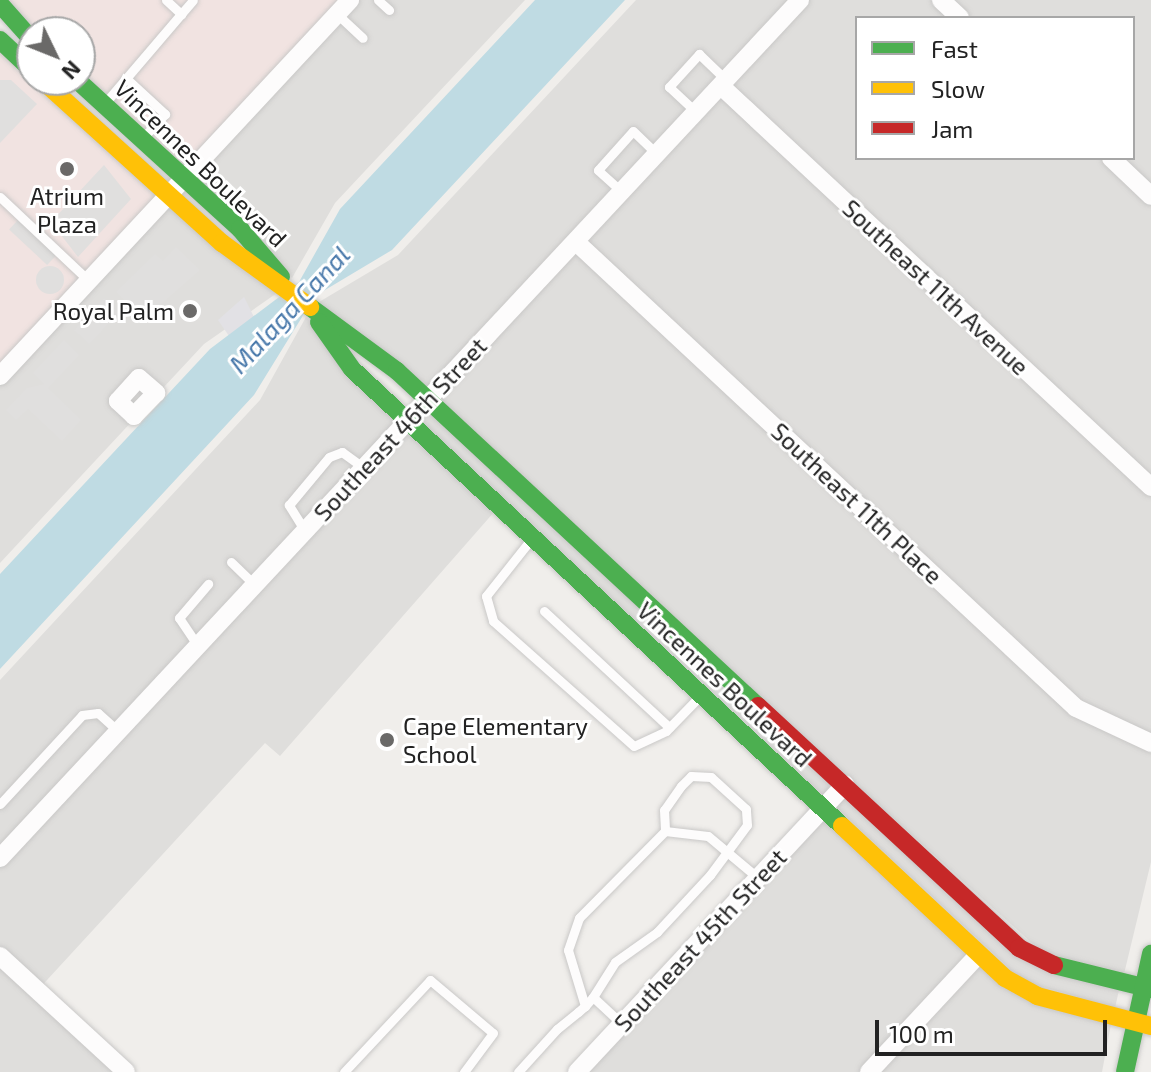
<!DOCTYPE html>
<style>
body{margin:0}
#map{position:relative;width:1151px;height:1072px;overflow:hidden;background:#f0eeeb;font-family:"Exo 2",sans-serif}
div>[style]{position:absolute}
[style*='--x']{left:calc(var(--x)*1px);top:calc(var(--y)*1px);width:calc(var(--w)*1px);rotate:calc(var(--a)*1deg)}
.residential>*{inset:0;background:#dfdedc}
.commercial>*{inset:0;background:#f1e3e1}
.parking>*{inset:0;background:#e0dfde;transform-origin:0 0}
.round{border-radius:50%}
.plaza>*{inset:0;background:#e2e1e5}
.water>*{inset:0;background:#bfdbe3}
.roads{filter:drop-shadow(0 0 2px #c9c8c7) drop-shadow(0 0 2px #c9c8c7)}
.lane>*{height:9px;margin:-4.5px;padding:0 4.5px;transform-origin:4.5px;border-radius:4.5px;background:#fdfcfc}
.street>*{height:18px;margin:-9px;padding:0 9px;transform-origin:9px;border-radius:9px;background:#fdfcfc}
.fast>*{height:18px;margin:-9px;padding:0 9px;transform-origin:9px;border-radius:9px;background:#4caf50}
.slow>*{height:18px;margin:-9px;padding:0 9px;transform-origin:9px;border-radius:9px;background:#ffc107}
.jam>*{height:18px;margin:-9px;padding:0 9px;transform-origin:9px;border-radius:9px;background:#c62828}
.dots>*{width:22px;height:22px;translate:-50% -50%;box-sizing:border-box;border:4px solid #fff;border-radius:50%}
span{translate:-50% -50%;white-space:nowrap;text-align:center;line-height:1.15;-webkit-text-stroke:6px #fff;paint-order:stroke}
.street-label{font-size:24px;color:#222}
.poi-label{font-size:24px;color:#222}
.right{translate:-100% -50%;text-align:right}
.left{translate:0 -50%;text-align:left}
.water-label{font-size:26px;color:#4a7aab;font-style:italic}
.legend{position:absolute;left:855px;top:16px;width:280px;height:144px;box-sizing:border-box;background:#fff;border:2px solid #a7a7a7;margin:0;padding:10px 14px;list-style:none;font-size:24px;color:#222}
.legend li{display:flex;align-items:center;gap:16px;height:40px}
.legend b{width:40px;border:2px solid #a7a7a7}
.north{position:absolute;left:16px;top:16px;width:80px;height:80px;box-sizing:border-box;background:#fff;border:2px solid #a7a7a7;border-radius:50%;rotate:133deg;font-size:22px;font-weight:700;line-height:32px;text-align:center;color:#222}
.north::after{content:'';display:block;margin:auto;width:28px;height:36px;background:#6a6968;clip-path:polygon(50% 0,100% 100%,50% 72%,0 100%)}
.scale{position:absolute;left:875px;top:1020px;width:232px;height:36px;box-sizing:border-box;border:4px solid #222;border-top:0;padding-left:10px;font-size:24px;line-height:28px;white-space:nowrap;color:#222;-webkit-text-stroke:6px #fff;paint-order:stroke}
</style>
<div id="map">
<div class="residential">
<i style="clip-path:polygon(345px 0,525px 0,335px 203px,292px 278px,188px 169px)"></i>
<i style="clip-path:polygon(evenodd,636px 0,1151px 0,1151px 862px,1124px 974px,1042px 952px,319px 302px,398px 255px,636px 0,857px 18px,1133px 18px,1133px 158px,857px 158px,857px 18px)"></i>
<i style="clip-path:polygon(159px 199px,277px 293px,204px 344px,0 563px,0 370px)"></i>
<i style="clip-path:polygon(306px 317px,495px 511px,280px 756px,265px 743px,36px 992px,120px 1072px,0 1072px,0 680px,260px 400px)"></i>
<i style="clip-path:polygon(422px 407px,995px 937px,1119px 990px,1115px 1008px,1023px 981px,414px 415px)"></i>
<i style="clip-path:polygon(814px 812px,945px 933px,1111px 1024px,1102px 1072px,572px 1072px)"></i>
</div>
<div class="commercial">
<i style="clip-path:polygon(7px 0,345px 0,188px 169px,80px 72px,80px 32px,36px 32px)"></i>
<i style="clip-path:polygon(0 52px,159px 199px,0 370px)"></i>
</div>
<div class="parking">
<i style="clip-path:polygon(0 80px,11px 80px,37px 104px,0 143px)"></i>
<i style="clip-path:polygon(104px 165px,131px 199px,78px 257px,51px 222px)"></i>
<i style="left:18px;top:220px;width:52px;height:13px;rotate:43deg"></i>
<i style="clip-path:polygon(176px 247px,200px 270px,144px 319px,116px 292px,155px 254px,163px 261px)"></i>
<i class="round" style="left:36px;top:266px;width:28px;height:28px"></i>
<i style="left:104px;top:298px;width:21px;height:44px;rotate:43deg"></i>
<i style="clip-path:polygon(64px 340px,79px 355px,48px 388px,81px 420px,62px 441px,28px 409px,16px 420px,6px 410px,27px 388px,44px 384px,33px 373px)"></i>
</div>
<div class="plaza">
<i style="clip-path:polygon(244px 297px,255px 319px,229px 336px,218px 320px)"></i>
</div>
<div class="water">
<i style="clip-path:polygon(535px 0,625px 0,392px 250px,315px 296px,254px 395px,0 669px,0 574px,210px 349px,299px 282px,340px 209px)"></i>
</div>
<div class="roads">
<div class="lane">
<i style="--x:166;--y:0;--w:21;--a:43"></i>
<i style="--x:181;--y:14;--w:18;--a:-49"></i>
<i style="--x:378;--y:0;--w:15;--a:42"></i>
<i style="--x:337;--y:14;--w:35;--a:43"></i>
<i style="--x:127;--y:79;--w:52;--a:42.6"></i>
<i style="--x:165;--y:114;--w:33;--a:133"></i>
<i style="--x:105;--y:103;--w:117;--a:-49.5"></i>
<i style="--x:696;--y:112;--w:37;--a:-137"></i>
<i style="--x:669;--y:87;--w:45;--a:-47.7"></i>
<i style="--x:699;--y:54;--w:39;--a:44"></i>
<i style="--x:621;--y:191;--w:31;--a:-138"></i>
<i style="--x:598;--y:170;--w:52;--a:-48.1"></i>
<i style="--x:633;--y:131;--w:32;--a:44"></i>
<i style="--x:0;--y:197;--w:122;--a:43.3"></i>
<i style="--x:305;--y:531;--w:31;--a:-122"></i>
<i style="--x:289;--y:505;--w:62;--a:-50.2"></i>
<i style="--x:329;--y:457;--w:14;--a:-21"></i>
<i style="--x:342;--y:452;--w:27;--a:36"></i>
<i style="--x:532;--y:538;--w:74;--a:128.4"></i>
<i style="--x:486;--y:596;--w:26;--a:74"></i>
<i style="--x:493;--y:621;--w:188;--a:41.6"></i>
<i style="--x:634;--y:746;--w:35;--a:-25"></i>
<i style="--x:666;--y:731;--w:47;--a:-45.9"></i>
<i style="--x:231;--y:562;--w:33;--a:44"></i>
<i style="--x:544;--y:611;--w:171;--a:42.9"></i>
<i style="--x:198;--y:646;--w:34;--a:-124"></i>
<i style="--x:179;--y:618;--w:45;--a:-49.5"></i>
<i style="--x:0;--y:804;--w:121;--a:-47.3"></i>
<i style="--x:82;--y:715;--w:16;--a:-7"></i>
<i style="--x:98;--y:713;--w:27;--a:42"></i>
<i style="--x:665;--y:831;--w:43;--a:6.6"></i>
<i style="--x:708;--y:836;--w:65;--a:40"></i>
<i style="--x:593;--y:997;--w:40;--a:43"></i>
<i style="--x:344;--y:1072;--w:126;--a:-46.9"></i>
<i style="--x:430;--y:980;--w:82;--a:40.1"></i>
<i style="--x:493;--y:1033;--w:49;--a:126.6"></i>
<i style="--x:518;--y:1072;--w:58;--a:-47.8"></i>
<i style="--x:557;--y:1029;--w:27;--a:-39"></i>
<i style="--x:578;--y:1012;--w:9;--a:-41"></i>
<i style="--x:585;--y:1006;--w:12;--a:-48"></i>
<i style="--x:593;--y:997;--w:41;--a:-57.8"></i>
<i style="--x:615;--y:962;--w:52;--a:-35.5"></i>
<i style="--x:657;--y:932;--w:78;--a:-47.1"></i>
<i style="--x:710;--y:875;--w:62;--a:-53.5"></i>
<i style="--x:747;--y:825;--w:16;--a:-94"></i>
<i style="--x:746;--y:809;--w:47;--a:-137.6"></i>
<i style="--x:711;--y:777;--w:20;--a:-177"></i>
<i style="--x:691;--y:776;--w:14;--a:135"></i>
<i style="--x:681;--y:786;--w:29;--a:125"></i>
<i style="--x:664;--y:810;--w:21;--a:87"></i>
<i style="--x:665;--y:831;--w:122;--a:134.7"></i>
<i style="--x:579;--y:918;--w:34;--a:109"></i>
<i style="--x:568;--y:950;--w:59;--a:73.1"></i>
</div>
<div class="street">
<i style="--x:941;--y:0;--w:26;--a:43"></i>
<i style="--x:721;--y:86;--w:588;--a:43"></i>
<i style="--x:1111;--y:158;--w:55;--a:43.5"></i>
<i style="--x:576;--y:242;--w:683;--a:42.98"></i>
<i style="--x:1076;--y:708;--w:83;--a:25"></i>
<i style="--x:0;--y:376;--w:514;--a:-47.05"></i>
<i style="--x:139;--y:378;--w:23;--a:41"></i>
<i style="--x:156;--y:393;--w:32;--a:134"></i>
<i style="--x:134;--y:416;--w:22;--a:-137"></i>
<i style="--x:118;--y:401;--w:31;--a:-48"></i>
<i style="--x:0;--y:858;--w:1173;--a:-47"></i>
<i style="--x:0;--y:956;--w:171;--a:42.6"></i>
<i style="--x:577;--y:1072;--w:393;--a:-47"></i>
<i style="--x:869;--y:1072;--w:160;--a:-47"></i>
</div>
<div class="fast">
<i style="--x:0;--y:4;--w:48;--a:48.4"></i>
<i style="--x:0;--y:40;--w:44;--a:43.2"></i>
<i style="--x:77;--y:80;--w:221;--a:42.4"></i>
<i style="--x:240;--y:229;--w:63;--a:49.5"></i>
<i style="--x:310;--y:307;--w:108;--a:36.3"></i>
<i style="--x:397;--y:371;--w:492;--a:42.9"></i>
<i style="--x:319;--y:322;--w:57;--a:54.9"></i>
<i style="--x:352;--y:369;--w:670;--a:43"></i>
<i style="--x:1054;--y:965;--w:100;--a:13.9"></i>
<i style="--x:1125;--y:1072;--w:121;--a:-77.6"></i>
</div>
<div class="slow">
<i style="--x:42;--y:80;--w:243;--a:42.2"></i>
<i style="--x:222;--y:243;--w:109;--a:36"></i>
<i style="--x:842;--y:826;--w:223;--a:43"></i>
<i style="--x:1005;--y:978;--w:37;--a:29"></i>
<i style="--x:1037;--y:996;--w:118;--a:14.7"></i>
</div>
<div class="jam">
<i style="--x:758;--y:706;--w:356;--a:42.8"></i>
<i style="--x:1019;--y:948;--w:39;--a:26"></i>
</div>
</div>
<div class="dots">
<i style="left:67px;top:169px;background:#6a6968"></i>
<i style="left:190px;top:311px;background:#6a6968"></i>
<i style="left:387px;top:740px;background:#6a6968"></i>
</div>
<div class="street-label">
<span style="left:201px;top:163px;rotate:44deg">Vincennes Boulevard</span>
<span style="left:936px;top:287px;rotate:43deg">Southeast 11th Avenue</span>
<span style="left:400px;top:429px;rotate:-47deg">Southeast 46th Street</span>
<span style="left:857px;top:503px;rotate:43deg">Southeast 11th Place</span>
<span style="left:725px;top:684px;rotate:43deg">Vincennes Boulevard</span>
<span style="left:700px;top:940px;rotate:-47deg">Southeast 45th Street</span>
</div>
<div class="poi-label">
<span style="left:67px;top:210px">Atrium<br>Plaza</span>
<span class="right" style="left:174px;top:311px">Royal Palm</span>
<span class="left" style="left:403px;top:740px">Cape Elementary<br>School</span>
</div>
<div class="water-label">
<span style="left:289px;top:309px;rotate:-47deg">Malaga Canal</span>
</div>
<ul class="legend">
<li><b style="height:10px;background:#4caf50"></b>Fast</li>
<li><b style="height:10px;background:#ffc107"></b>Slow</li>
<li><b style="height:10px;background:#c62828"></b>Jam</li>
</ul>
<div class="north">N</div>
<div class="scale">100 m</div>
</div>
